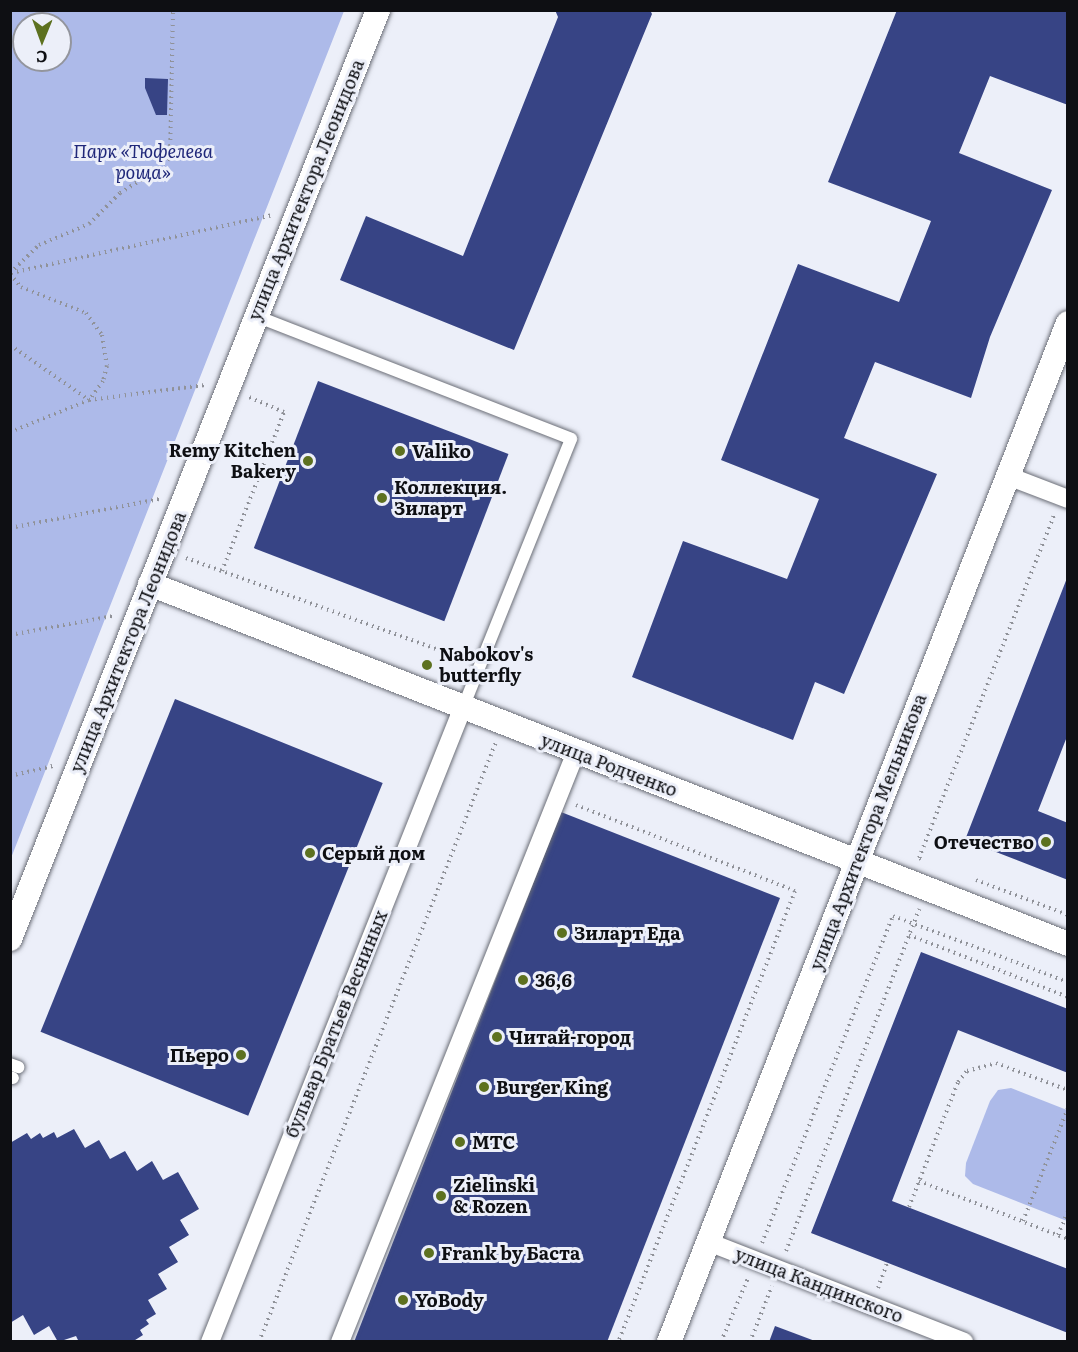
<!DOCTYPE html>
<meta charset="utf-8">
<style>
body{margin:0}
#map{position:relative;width:1078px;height:1352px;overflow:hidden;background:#eceff9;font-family:Literata,serif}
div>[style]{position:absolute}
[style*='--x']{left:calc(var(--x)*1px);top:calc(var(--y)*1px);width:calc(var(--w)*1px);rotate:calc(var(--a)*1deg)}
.green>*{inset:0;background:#adbae9}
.building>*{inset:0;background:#374485;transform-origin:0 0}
.path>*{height:4px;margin-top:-2px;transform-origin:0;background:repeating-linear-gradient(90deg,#909299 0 1.5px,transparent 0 6px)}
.roads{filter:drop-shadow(0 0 2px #6b6e77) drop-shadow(0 0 2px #6b6e77)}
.service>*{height:12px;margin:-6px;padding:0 6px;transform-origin:6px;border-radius:6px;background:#fff}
.pedestrian>*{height:18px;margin:-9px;padding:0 9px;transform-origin:9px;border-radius:9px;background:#fff}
.minor>*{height:24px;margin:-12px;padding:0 12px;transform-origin:12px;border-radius:12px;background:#fff}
.dots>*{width:16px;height:16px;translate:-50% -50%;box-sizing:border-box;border:3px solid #eceff9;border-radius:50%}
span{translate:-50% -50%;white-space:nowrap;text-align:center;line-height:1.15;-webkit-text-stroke:6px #eceff9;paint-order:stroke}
.park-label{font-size:18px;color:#20287a;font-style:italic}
.street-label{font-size:18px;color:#0e0f13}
.poi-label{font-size:18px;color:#0e0f13;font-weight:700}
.right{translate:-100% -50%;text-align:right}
.left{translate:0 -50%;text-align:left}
.frame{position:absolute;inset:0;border:12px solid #0e0f13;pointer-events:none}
.north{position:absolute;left:12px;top:12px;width:60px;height:60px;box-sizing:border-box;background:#eceff9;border:2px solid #93959d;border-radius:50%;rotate:181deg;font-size:16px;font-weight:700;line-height:24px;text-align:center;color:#0e0f13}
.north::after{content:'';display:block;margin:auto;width:21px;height:27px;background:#5d7120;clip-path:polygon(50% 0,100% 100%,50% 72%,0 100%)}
</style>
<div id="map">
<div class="green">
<i style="clip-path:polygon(evenodd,11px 11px,344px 11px,11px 858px,11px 11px,24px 24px,60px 24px,60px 60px,24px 60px,24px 24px)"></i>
<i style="clip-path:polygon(1011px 1088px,1067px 1110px,1067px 1221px,973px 1184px,965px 1176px,966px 1163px,990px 1101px,998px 1090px)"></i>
</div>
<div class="building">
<i style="clip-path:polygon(555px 10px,650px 10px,652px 14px,514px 350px,340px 280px,366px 216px,463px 256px,558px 17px)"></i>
<i style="clip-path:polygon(897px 10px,1068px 10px,1068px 105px,990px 76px,959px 153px,1052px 190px,990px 337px,971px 398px,875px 362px,844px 438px,937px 474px,844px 694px,815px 682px,793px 740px,632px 677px,683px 541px,787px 579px,819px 499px,721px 460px,798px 264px,899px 302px,931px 221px,828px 182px)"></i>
<i style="clip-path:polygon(145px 78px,168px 79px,167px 115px,156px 115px,145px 88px)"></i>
<i style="left:318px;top:381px;width:204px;height:179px;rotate:21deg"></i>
<i style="clip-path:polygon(1067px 578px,1068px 734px,1038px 811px,1068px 823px,1068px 880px,965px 840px)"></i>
<i style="left:175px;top:699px;width:224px;height:359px;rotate:22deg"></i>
<i style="clip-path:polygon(561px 812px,780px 898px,607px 1342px,354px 1342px)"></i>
<i style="clip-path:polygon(921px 952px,1068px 1009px,1068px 1073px,958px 1030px,892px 1201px,1068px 1269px,1068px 1333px,811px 1233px)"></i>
<i style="clip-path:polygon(74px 1129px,85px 1148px,99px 1140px,110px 1159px,125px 1151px,137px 1171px,152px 1161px,163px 1180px,178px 1172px,199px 1209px,180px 1220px,189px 1235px,169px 1247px,178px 1262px,158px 1274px,167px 1289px,148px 1300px,156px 1314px,146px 1320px,149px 1324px,140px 1330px,143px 1335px,132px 1342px,79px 1342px,76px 1336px,58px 1342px,49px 1326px,34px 1335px,23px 1315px,10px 1323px,10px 1143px,27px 1133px,31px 1139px,40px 1133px,43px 1138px,54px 1132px,57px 1138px)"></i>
<i style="clip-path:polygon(775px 1326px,815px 1341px,815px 1342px,769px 1342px)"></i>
</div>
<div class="path">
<i style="--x:10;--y:273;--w:40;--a:-44"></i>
<i style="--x:39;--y:245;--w:54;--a:-22.8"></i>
<i style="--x:89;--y:224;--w:44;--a:-45"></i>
<i style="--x:120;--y:193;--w:40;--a:-32"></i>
<i style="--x:154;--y:172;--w:21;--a:-41"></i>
<i style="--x:170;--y:158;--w:148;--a:-88.8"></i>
<i style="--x:11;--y:273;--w:268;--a:-12.5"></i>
<i style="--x:10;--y:274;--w:17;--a:50"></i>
<i style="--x:21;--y:287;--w:70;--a:21.8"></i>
<i style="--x:86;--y:313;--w:27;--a:54"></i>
<i style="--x:102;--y:335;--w:31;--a:81"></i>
<i style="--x:107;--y:366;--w:16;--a:105"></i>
<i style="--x:103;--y:381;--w:24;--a:126"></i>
<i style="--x:89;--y:400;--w:85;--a:157.9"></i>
<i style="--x:10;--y:345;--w:96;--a:34.8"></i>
<i style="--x:89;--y:400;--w:117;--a:-7.4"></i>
<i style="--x:10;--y:528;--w:152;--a:-11"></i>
<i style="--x:186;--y:558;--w:296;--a:20"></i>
<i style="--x:222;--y:571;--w:171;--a:-68.7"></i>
<i style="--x:284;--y:412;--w:38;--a:-157"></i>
<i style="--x:10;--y:635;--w:105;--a:-10.5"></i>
<i style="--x:10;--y:776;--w:44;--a:-13.1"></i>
<i style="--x:576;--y:805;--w:235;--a:21.4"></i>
<i style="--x:795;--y:891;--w:484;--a:111.4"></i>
<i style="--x:921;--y:859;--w:2;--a:-153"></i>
<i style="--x:919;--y:858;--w:371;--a:-68.5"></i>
<i style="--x:976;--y:880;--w:98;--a:20.8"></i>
<i style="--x:909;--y:935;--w:171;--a:21.3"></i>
<i style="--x:919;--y:1181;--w:160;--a:21.3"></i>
<i style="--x:909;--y:1207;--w:134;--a:-68.6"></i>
<i style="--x:958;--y:1082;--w:14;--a:-51"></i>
<i style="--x:967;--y:1071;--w:30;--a:-15"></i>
<i style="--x:996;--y:1063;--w:77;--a:20.6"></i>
<i style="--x:1023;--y:1221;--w:122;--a:-68.3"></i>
<i style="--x:1058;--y:1235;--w:26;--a:-67"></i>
<i style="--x:762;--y:1243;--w:352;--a:-68.2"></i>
<i style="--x:893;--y:916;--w:187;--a:20.7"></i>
<i style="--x:786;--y:1251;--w:367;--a:-68.7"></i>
<i style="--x:878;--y:1288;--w:27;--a:-70"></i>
<i style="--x:259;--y:1342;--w:645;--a:-68.45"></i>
<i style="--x:721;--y:1342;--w:69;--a:-67.1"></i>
<i style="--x:750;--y:1342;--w:60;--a:-68.6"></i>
</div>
<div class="roads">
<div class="service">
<i style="--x:256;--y:316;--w:338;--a:21.3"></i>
<i style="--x:571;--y:439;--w:289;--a:111.9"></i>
<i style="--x:10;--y:1064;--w:9;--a:21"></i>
<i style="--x:10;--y:1077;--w:3;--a:18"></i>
</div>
<div class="pedestrian">
<i style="--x:1008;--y:476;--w:64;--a:21"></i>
<i style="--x:708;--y:1242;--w:275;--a:21.3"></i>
<i style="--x:210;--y:1342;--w:684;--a:-68.28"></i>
<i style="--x:340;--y:1342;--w:635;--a:-68.2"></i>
</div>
<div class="minor">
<i style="--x:150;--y:584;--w:986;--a:21.41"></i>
<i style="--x:10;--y:939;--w:999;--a:-68.39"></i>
<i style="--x:669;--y:1342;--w:1094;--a:-68.62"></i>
</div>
</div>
<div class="dots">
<i style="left:400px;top:451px;background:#5d7120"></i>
<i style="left:308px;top:461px;background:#5d7120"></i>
<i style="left:382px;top:498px;background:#5d7120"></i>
<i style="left:427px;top:665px;background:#5d7120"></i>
<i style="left:1046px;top:842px;background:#5d7120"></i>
<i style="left:310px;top:853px;background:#5d7120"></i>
<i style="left:562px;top:933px;background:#5d7120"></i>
<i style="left:523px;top:980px;background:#5d7120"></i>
<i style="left:497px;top:1037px;background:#5d7120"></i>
<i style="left:241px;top:1055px;background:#5d7120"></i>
<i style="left:484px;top:1087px;background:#5d7120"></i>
<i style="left:460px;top:1142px;background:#5d7120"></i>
<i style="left:441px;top:1196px;background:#5d7120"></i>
<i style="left:429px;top:1253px;background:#5d7120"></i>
<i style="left:403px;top:1300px;background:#5d7120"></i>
</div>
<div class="park-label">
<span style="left:143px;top:162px">Парк «Тюфелева<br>роща»</span>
</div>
<div class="street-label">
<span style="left:306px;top:190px;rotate:-68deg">улица Архитектора Леонидова</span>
<span style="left:128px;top:642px;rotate:-68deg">улица Архитектора Леонидова</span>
<span style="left:609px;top:765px;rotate:21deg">улица Родченко</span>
<span style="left:868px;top:832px;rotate:-69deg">улица Архитектора Мельникова</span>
<span style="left:336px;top:1024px;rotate:-68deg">бульвар Братьев Весниных</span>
<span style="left:819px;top:1285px;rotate:21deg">улица Кандинского</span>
</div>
<div class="poi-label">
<span class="right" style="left:296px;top:461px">Remy Kitchen<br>Bakery</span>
<span class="left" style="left:412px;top:451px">Valiko</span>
<span class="left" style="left:394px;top:498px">Коллекция.<br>Зиларт</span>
<span class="left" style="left:439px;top:665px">Nabokov's<br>butterfly</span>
<span class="right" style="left:1034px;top:842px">Отечество</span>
<span class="left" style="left:322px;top:853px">Серый дом</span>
<span class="left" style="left:574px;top:933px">Зиларт Еда</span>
<span class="left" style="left:535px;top:980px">36,6</span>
<span class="left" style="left:509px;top:1037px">Читай-город</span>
<span class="right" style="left:229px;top:1055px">Пьеро</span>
<span class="left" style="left:496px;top:1087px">Burger King</span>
<span class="left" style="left:472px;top:1142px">МТС</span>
<span class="left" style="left:453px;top:1196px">Zielinski<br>&amp; Rozen</span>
<span class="left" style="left:441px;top:1253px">Frank by Баста</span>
<span class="left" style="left:415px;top:1300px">YoBody</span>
</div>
<div class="frame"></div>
<div class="north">С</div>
</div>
